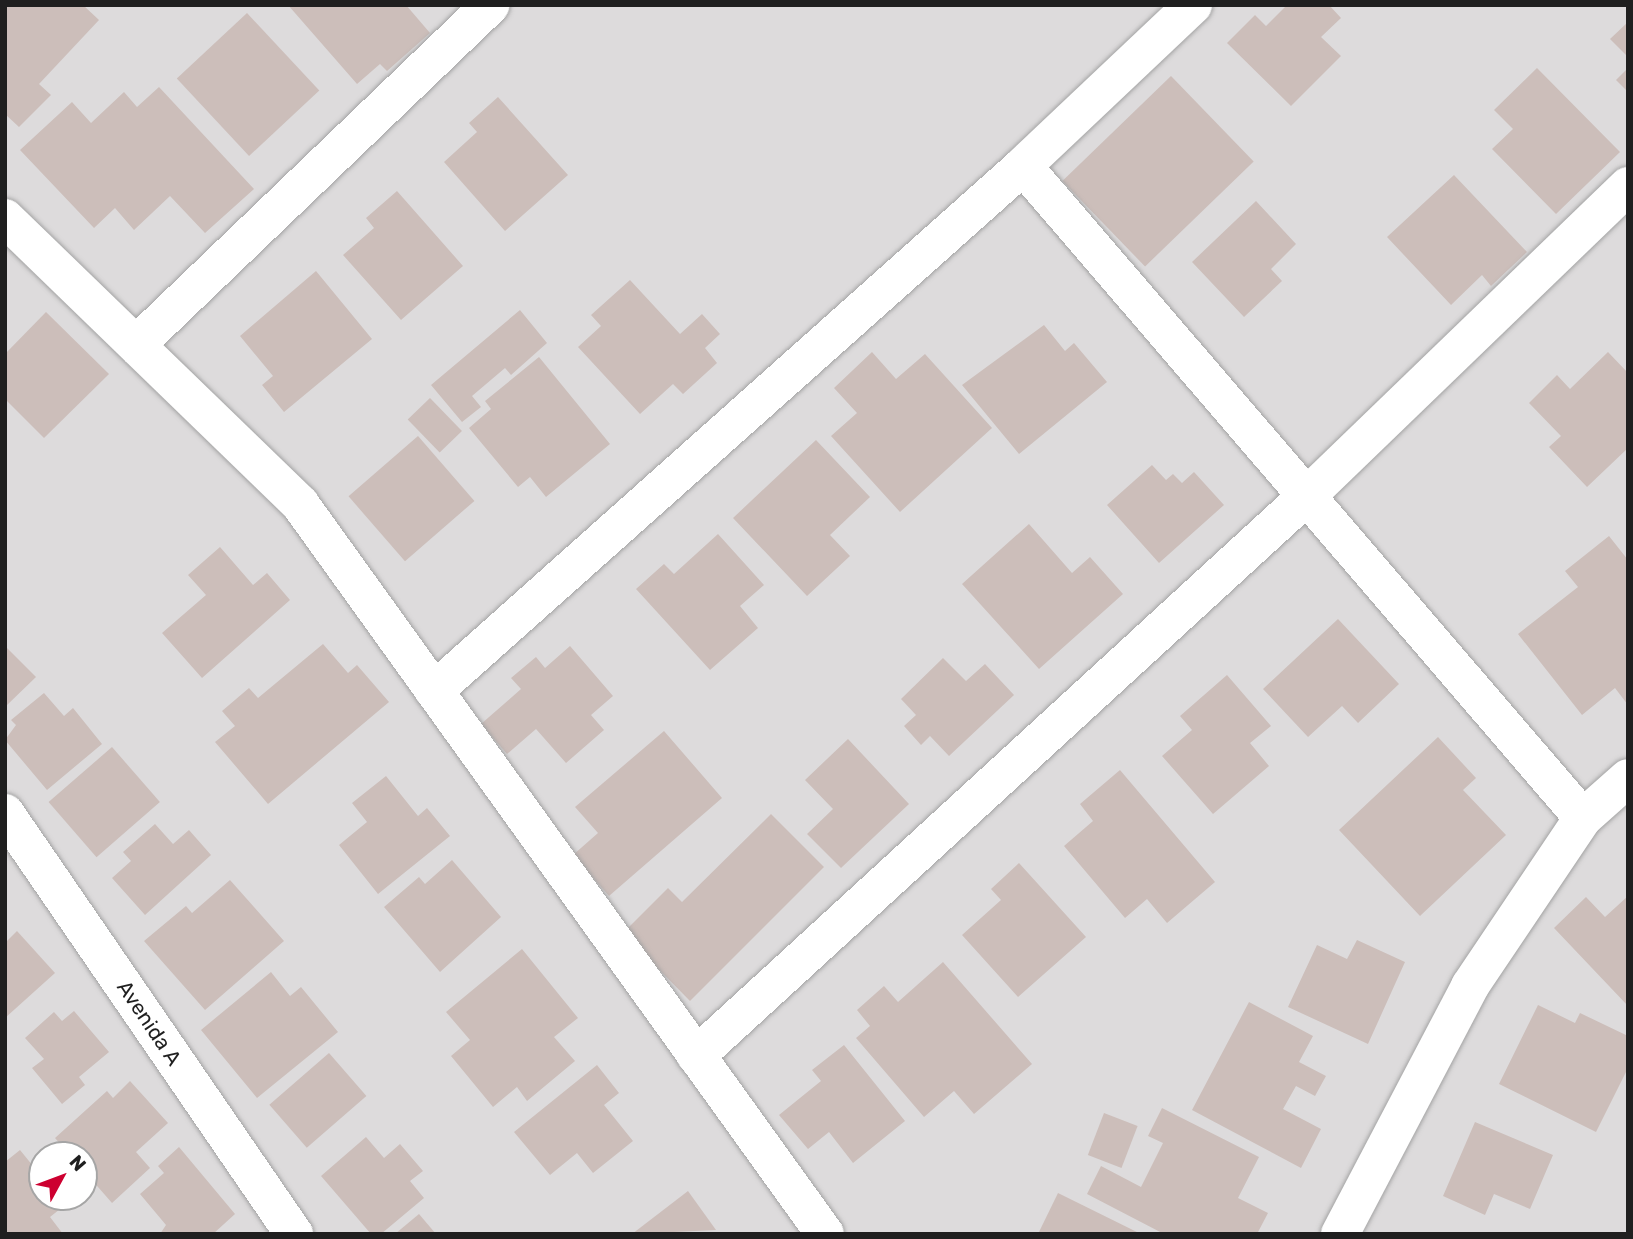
<!DOCTYPE html>
<style>
body{margin:0}
#map{position:relative;width:1633px;height:1239px;overflow:hidden;background:#f0e9e4;font-family:Rubik,sans-serif}
div>[style]{position:absolute}
[style*='--x']{left:calc(var(--x)*1px);top:calc(var(--y)*1px);width:calc(var(--w)*1px);rotate:calc(var(--a)*1deg)}
.residential>*{inset:0;background:#dddbdc}
.building>*{inset:0;background:#ccbeba;transform-origin:0 0}
.roads{filter:drop-shadow(0 0 2px #a3a3a3) drop-shadow(0 0 2px #a3a3a3)}
.street>*{height:38px;margin:-19px;padding:0 19px;transform-origin:19px;border-radius:19px;background:#fff}
span{translate:-50% -50%;white-space:nowrap;text-align:center;line-height:1.15;-webkit-text-stroke:5px #fff;paint-order:stroke}
.street-label{font-size:21px;color:#1f1f1f}
.frame{position:absolute;inset:0;border:7px solid #1f1f1f;pointer-events:none}
.north{position:absolute;left:28px;top:1141px;width:70px;height:70px;box-sizing:border-box;background:#fff;border:2px solid #a5a5a5;border-radius:50%;rotate:49deg;font-size:19px;font-weight:700;line-height:28px;text-align:center;color:#1f1f1f}
.north::after{content:'';display:block;margin:auto;width:24px;height:32px;background:#cd0030;clip-path:polygon(50% 0,100% 100%,50% 72%,0 100%)}
</style>
<div id="map">
<div class="residential">
<i style="clip-path:polygon(evenodd,5px 5px,1628px 5px,1628px 1234px,5px 1234px,5px 5px,42px 1155px,84px 1155px,84px 1197px,42px 1197px,42px 1155px)"></i>
</div>
<div class="building">
<i style="clip-path:polygon(5px 5px,83px 5px,99px 20px,39px 84px,51px 95px,19px 127px,5px 114px)"></i>
<i style="clip-path:polygon(288px 5px,406px 5px,430px 33px,387px 71px,380px 64px,357px 84px)"></i>
<i style="clip-path:polygon(1287px 5px,1329px 5px,1341px 18px,1321px 37px,1341px 56px,1291px 106px,1227px 43px,1255px 15px,1266px 26px)"></i>
<i style="left:247px;top:13px;width:106px;height:96px;rotate:47deg"></i>
<i style="clip-path:polygon(1628px 22px,1628px 57px,1610px 39px)"></i>
<i style="clip-path:polygon(1537px 68px,1620px 152px,1556px 214px,1492px 149px,1513px 129px,1494px 110px)"></i>
<i style="clip-path:polygon(1628px 68px,1628px 92px,1616px 80px)"></i>
<i style="left:1171px;top:76px;width:119px;height:151px;rotate:46deg"></i>
<i style="clip-path:polygon(159px 87px,254px 189px,205px 233px,170px 196px,134px 230px,115px 208px,94px 228px,20px 150px,72px 102px,91px 123px,124px 92px,137px 107px)"></i>
<i style="clip-path:polygon(498px 97px,568px 175px,505px 231px,444px 162px,477px 132px,469px 123px)"></i>
<i style="clip-path:polygon(1454px 175px,1527px 252px,1491px 286px,1482px 275px,1451px 305px,1387px 237px)"></i>
<i style="clip-path:polygon(397px 191px,463px 266px,401px 320px,343px 255px,374px 228px,366px 218px)"></i>
<i style="clip-path:polygon(1256px 201px,1296px 244px,1271px 269px,1282px 281px,1244px 317px,1192px 262px)"></i>
<i style="clip-path:polygon(316px 271px,372px 339px,284px 412px,262px 385px,273px 376px,240px 336px)"></i>
<i style="clip-path:polygon(630px 280px,680px 334px,702px 314px,720px 334px,705px 348px,717px 363px,683px 394px,673px 384px,640px 414px,578px 347px,601px 326px,591px 315px)"></i>
<i style="clip-path:polygon(520px 310px,547px 343px,511px 375px,505px 368px,472px 396px,481px 407px,462px 422px,431px 385px)"></i>
<i style="clip-path:polygon(46px 312px,109px 374px,44px 438px,5px 399px,5px 354px)"></i>
<i style="clip-path:polygon(1044px 325px,1065px 351px,1074px 343px,1107px 382px,1019px 454px,962px 385px)"></i>
<i style="clip-path:polygon(872px 352px,896px 379px,925px 354px,992px 428px,900px 512px,831px 436px,857px 413px,834px 388px)"></i>
<i style="clip-path:polygon(1608px 352px,1628px 373px,1628px 448px,1587px 487px,1549px 447px,1561px 436px,1529px 403px,1557px 375px,1570px 389px)"></i>
<i style="clip-path:polygon(539px 357px,610px 444px,546px 497px,530px 477px,518px 487px,469px 428px,491px 409px,485px 401px)"></i>
<i style="left:430px;top:398px;width:46px;height:31px;rotate:46deg"></i>
<i style="left:418px;top:436px;width:86px;height:92px;rotate:49deg"></i>
<i style="clip-path:polygon(816px 440px,870px 497px,830px 535px,850px 556px,807px 596px,733px 518px)"></i>
<i style="clip-path:polygon(1152px 465px,1166px 480px,1173px 474px,1182px 483px,1194px 472px,1224px 505px,1159px 563px,1107px 505px)"></i>
<i style="clip-path:polygon(1029px 524px,1072px 573px,1090px 557px,1123px 594px,1039px 669px,962px 584px)"></i>
<i style="clip-path:polygon(718px 534px,764px 585px,740px 606px,758px 628px,710px 670px,636px 589px,664px 564px,674px 574px)"></i>
<i style="clip-path:polygon(1609px 536px,1628px 560px,1628px 705px,1615px 688px,1582px 715px,1518px 634px,1578px 587px,1565px 571px)"></i>
<i style="clip-path:polygon(220px 547px,253px 585px,267px 573px,290px 600px,202px 678px,162px 633px,206px 595px,188px 575px)"></i>
<i style="clip-path:polygon(1338px 619px,1399px 684px,1358px 723px,1342px 706px,1308px 737px,1263px 689px)"></i>
<i style="clip-path:polygon(323px 644px,348px 673px,357px 665px,389px 702px,268px 804px,215px 742px,235px 726px,222px 711px,249px 688px,258px 698px)"></i>
<i style="clip-path:polygon(5px 646px,36px 677px,5px 707px)"></i>
<i style="clip-path:polygon(570px 646px,613px 696px,591px 715px,604px 730px,566px 763px,536px 729px,507px 754px,481px 724px,521px 689px,511px 678px,536px 657px,545px 668px)"></i>
<i style="clip-path:polygon(943px 658px,966px 681px,985px 664px,1014px 695px,949px 756px,930px 736px,921px 745px,904px 726px,916px 715px,901px 699px)"></i>
<i style="clip-path:polygon(1227px 675px,1271px 726px,1250px 743px,1269px 766px,1213px 814px,1162px 756px,1192px 730px,1180px 716px)"></i>
<i style="clip-path:polygon(44px 693px,64px 716px,73px 708px,102px 744px,47px 790px,5px 740px,16px 725px,11px 720px)"></i>
<i style="clip-path:polygon(664px 731px,722px 798px,609px 896px,573px 855px,598px 833px,575px 807px)"></i>
<i style="clip-path:polygon(1438px 737px,1476px 778px,1463px 790px,1506px 835px,1420px 916px,1339px 830px)"></i>
<i style="clip-path:polygon(848px 739px,909px 804px,841px 868px,807px 834px,833px 809px,805px 780px)"></i>
<i style="left:112px;top:747px;width:73px;height:84px;rotate:49deg"></i>
<i style="clip-path:polygon(1120px 770px,1215px 882px,1167px 923px,1147px 899px,1125px 918px,1064px 846px,1093px 821px,1080px 804px)"></i>
<i style="clip-path:polygon(386px 776px,418px 816px,427px 808px,450px 836px,378px 894px,339px 845px,367px 822px,352px 803px)"></i>
<i style="clip-path:polygon(771px 814px,824px 867px,690px 1001px,623px 933px,668px 888px,682px 902px)"></i>
<i style="clip-path:polygon(155px 824px,173px 844px,189px 830px,211px 855px,145px 915px,112px 878px,131px 861px,123px 852px)"></i>
<i style="clip-path:polygon(452px 860px,501px 917px,440px 972px,384px 907px,419px 877px,425px 884px)"></i>
<i style="clip-path:polygon(1019px 863px,1086px 937px,1018px 997px,962px 935px,1001px 900px,991px 889px)"></i>
<i style="clip-path:polygon(230px 880px,284px 941px,205px 1010px,144px 941px,186px 906px,192px 913px)"></i>
<i style="clip-path:polygon(1628px 896px,1628px 1006px,1554px 928px,1586px 897px,1605px 917px)"></i>
<i style="clip-path:polygon(17px 931px,55px 973px,5px 1018px,5px 943px)"></i>
<i style="clip-path:polygon(1357px 940px,1405px 962px,1368px 1044px,1288px 1007px,1317px 945px,1347px 959px)"></i>
<i style="clip-path:polygon(522px 949px,578px 1018px,554px 1037px,575px 1061px,527px 1101px,517px 1087px,493px 1107px,451px 1056px,470px 1040px,446px 1012px)"></i>
<i style="clip-path:polygon(943px 962px,1032px 1064px,974px 1114px,954px 1091px,924px 1117px,856px 1038px,870px 1026px,857px 1010px,884px 986px,898px 1002px)"></i>
<i style="clip-path:polygon(271px 972px,290px 996px,301px 987px,338px 1032px,257px 1098px,201px 1030px)"></i>
<i style="clip-path:polygon(1249px 1002px,1313px 1036px,1299px 1062px,1326px 1076px,1315px 1096px,1296px 1086px,1283px 1109px,1321px 1129px,1301px 1168px,1192px 1110px)"></i>
<i style="clip-path:polygon(1538px 1005px,1575px 1023px,1580px 1013px,1628px 1036px,1628px 1068px,1596px 1132px,1499px 1084px)"></i>
<i style="clip-path:polygon(74px 1011px,109px 1052px,79px 1077px,85px 1085px,62px 1104px,32px 1068px,44px 1059px,25px 1038px,54px 1012px,62px 1021px)"></i>
<i style="clip-path:polygon(844px 1045px,905px 1121px,853px 1163px,829px 1132px,808px 1149px,779px 1115px,821px 1081px,812px 1070px)"></i>
<i style="left:329px;top:1053px;width:57px;height:79px;rotate:49deg"></i>
<i style="clip-path:polygon(597px 1065px,619px 1093px,604px 1105px,633px 1141px,593px 1173px,577px 1153px,550px 1175px,514px 1132px)"></i>
<i style="clip-path:polygon(130px 1081px,168px 1123px,136px 1152px,150px 1168px,112px 1203px,84px 1171px,84px 1155px,70px 1155px,55px 1138px,107px 1091px,113px 1098px)"></i>
<i style="clip-path:polygon(1162px 1108px,1259px 1157px,1238px 1198px,1268px 1213px,1257px 1234px,1164px 1234px,1087px 1194px,1101px 1166px,1141px 1187px,1163px 1143px,1148px 1136px)"></i>
<i style="left:1104px;top:1113px;width:36px;height:45px;rotate:21deg"></i>
<i style="clip-path:polygon(1475px 1122px,1553px 1155px,1530px 1209px,1494px 1194px,1485px 1215px,1443px 1196px)"></i>
<i style="clip-path:polygon(366px 1137px,384px 1158px,400px 1144px,423px 1171px,410px 1181px,424px 1198px,381px 1234px,371px 1234px,321px 1176px)"></i>
<i style="clip-path:polygon(179px 1147px,235px 1214px,213px 1234px,160px 1234px,166px 1225px,140px 1194px,164px 1173px,158px 1166px)"></i>
<i style="clip-path:polygon(20px 1150px,42px 1177px,42px 1197px,58px 1197px,65px 1205px,50px 1217px,63px 1234px,5px 1234px,5px 1162px)"></i>
<i style="clip-path:polygon(688px 1191px,716px 1230px,632px 1234px)"></i>
<i style="clip-path:polygon(1058px 1193px,1141px 1234px,1038px 1234px)"></i>
<i style="clip-path:polygon(419px 1214px,436px 1234px,395px 1234px)"></i>
</div>
<div class="roads">
<div class="street">
<i style="--x:1193;--y:5;--w:234;--a:136.6"></i>
<i style="--x:1023;--y:166;--w:859;--a:49.34"></i>
<i style="--x:5;--y:218;--w:411;--a:44.1"></i>
<i style="--x:300;--y:504;--w:899;--a:54.28"></i>
<i style="--x:136;--y:345;--w:491;--a:-43.8"></i>
<i style="--x:434;--y:691;--w:789;--a:-41.71"></i>
<i style="--x:5;--y:813;--w:511;--a:55.53"></i>
<i style="--x:696;--y:1056;--w:830;--a:-42.51"></i>
<i style="--x:1308;--y:495;--w:445;--a:-44"></i>
<i style="--x:1340;--y:1234;--w:280;--a:-62.3"></i>
<i style="--x:1470;--y:986;--w:202;--a:-56.1"></i>
<i style="--x:1583;--y:818;--w:60;--a:-41.6"></i>
</div>
</div>
<div class="street-label">
<span style="left:149px;top:1023px;rotate:56deg">Avenida A</span>
</div>
<div class="frame"></div>
<div class="north">N</div>
</div>
